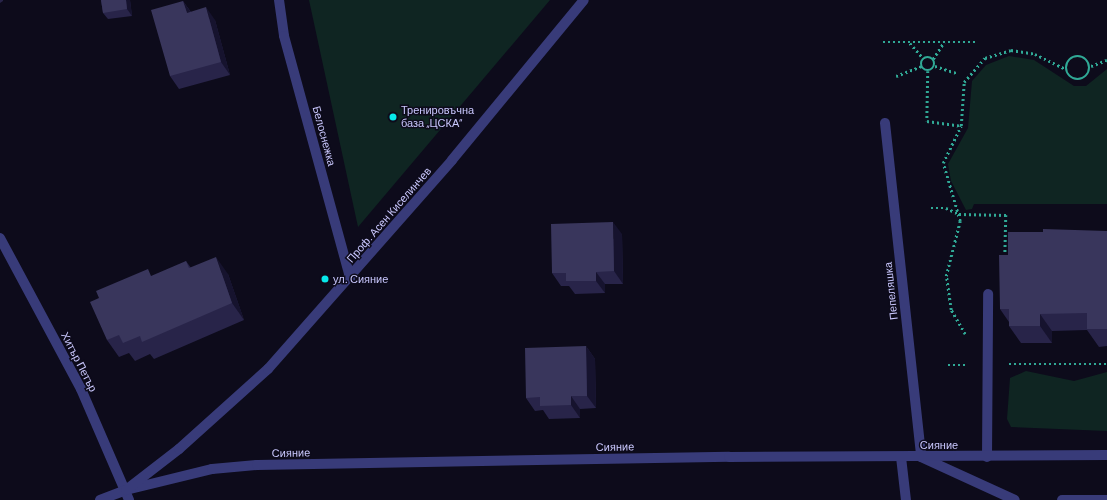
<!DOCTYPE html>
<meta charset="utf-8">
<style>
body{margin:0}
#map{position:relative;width:1107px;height:500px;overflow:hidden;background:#0d0b1b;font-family:Barlow,sans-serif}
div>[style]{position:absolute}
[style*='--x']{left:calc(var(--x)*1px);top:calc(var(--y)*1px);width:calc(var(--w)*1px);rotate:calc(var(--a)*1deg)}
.green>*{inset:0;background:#0f2522}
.path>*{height:2.5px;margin-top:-1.25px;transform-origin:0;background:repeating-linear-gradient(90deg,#30a996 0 2px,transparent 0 5px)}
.path>.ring{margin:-1.25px;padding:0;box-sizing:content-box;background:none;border:2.5px solid #30a996;border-radius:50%}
.minor>*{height:10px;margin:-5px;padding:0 5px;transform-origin:5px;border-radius:5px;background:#383b79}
.wall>*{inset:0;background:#282449}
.shaded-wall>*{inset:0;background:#16132e}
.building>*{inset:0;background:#39365c}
.dots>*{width:11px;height:11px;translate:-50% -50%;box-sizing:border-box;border:2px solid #0d0b1b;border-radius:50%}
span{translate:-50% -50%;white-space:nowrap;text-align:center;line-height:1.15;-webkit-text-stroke:3px #0d0b1b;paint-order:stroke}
.poi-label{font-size:11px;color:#c9c7fd}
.left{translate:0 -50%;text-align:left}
.street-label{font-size:11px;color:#c9c7fd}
</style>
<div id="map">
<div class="green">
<i style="clip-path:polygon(309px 0,550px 0,358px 227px)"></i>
<i style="clip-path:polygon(1009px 56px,1034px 60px,1074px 86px,1086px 86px,1107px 69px,1107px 204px,974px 204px,972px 209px,966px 210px,951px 181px,948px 164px,968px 128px,972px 81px,986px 65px)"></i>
<i style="clip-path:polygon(1026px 371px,1074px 381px,1107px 372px,1107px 431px,1011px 427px,1007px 419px,1010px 378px)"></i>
</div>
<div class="path">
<i style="--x:883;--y:42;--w:92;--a:0"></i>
<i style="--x:910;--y:43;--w:21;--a:49"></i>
<i class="ring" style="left:1066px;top:56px;width:21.5px;height:21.5px"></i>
<i class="ring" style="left:921px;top:57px;width:11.5px;height:11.5px"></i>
<i style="--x:933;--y:59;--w:20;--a:-57"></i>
<i style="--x:935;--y:66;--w:23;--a:18"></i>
<i style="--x:1091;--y:66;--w:17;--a:-21"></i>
<i style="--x:928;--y:71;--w:50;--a:91.1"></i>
<i style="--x:927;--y:121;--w:34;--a:8"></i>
<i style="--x:896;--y:76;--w:28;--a:-21"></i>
<i style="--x:931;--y:208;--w:15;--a:0"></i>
<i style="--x:946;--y:208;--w:14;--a:25"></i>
<i style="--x:959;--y:214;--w:47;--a:1.2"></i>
<i style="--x:1006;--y:215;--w:43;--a:91.3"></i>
<i style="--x:965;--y:334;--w:28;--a:-120"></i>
<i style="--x:951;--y:310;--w:34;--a:-98"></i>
<i style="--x:946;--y:276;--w:57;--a:-75.7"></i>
<i style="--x:960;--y:221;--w:60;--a:-106.3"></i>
<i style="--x:943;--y:163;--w:41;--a:-64.1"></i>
<i style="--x:961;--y:126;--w:44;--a:-86.1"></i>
<i style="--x:964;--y:82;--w:32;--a:-49"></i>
<i style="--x:985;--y:58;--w:27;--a:-17"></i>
<i style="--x:1011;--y:50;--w:24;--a:9"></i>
<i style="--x:1035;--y:54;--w:34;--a:26"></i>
<i style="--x:1009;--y:364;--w:98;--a:0"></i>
<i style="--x:948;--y:365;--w:18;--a:0"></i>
</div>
<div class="minor">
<i style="--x:279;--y:0;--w:36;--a:82"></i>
<i style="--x:284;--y:36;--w:251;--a:74.7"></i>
<i style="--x:885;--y:123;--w:336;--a:83.8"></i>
<i style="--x:921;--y:457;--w:103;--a:24.6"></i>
<i style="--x:0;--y:238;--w:171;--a:61.8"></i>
<i style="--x:81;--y:389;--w:121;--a:66.6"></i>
<i style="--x:901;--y:457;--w:43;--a:83.4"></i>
<i style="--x:987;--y:457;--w:163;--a:-89.6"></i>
<i style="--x:126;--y:490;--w:89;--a:-13.7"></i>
<i style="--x:212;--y:469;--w:45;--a:-5.1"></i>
<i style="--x:257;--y:465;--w:472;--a:-1"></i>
<i style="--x:729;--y:457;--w:378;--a:-0.3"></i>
<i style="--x:100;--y:500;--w:28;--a:-21"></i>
<i style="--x:126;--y:490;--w:67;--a:-37.7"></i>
<i style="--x:179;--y:449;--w:120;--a:-42"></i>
<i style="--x:268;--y:369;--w:278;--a:-48.6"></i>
<i style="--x:452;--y:160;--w:207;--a:-50.5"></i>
<i style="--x:1062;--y:500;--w:45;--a:0"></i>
</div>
<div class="wall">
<i style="clip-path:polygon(0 0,3px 0,3px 1px,0 3px)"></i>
<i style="clip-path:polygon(101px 0,130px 0,132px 16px,108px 19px,103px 13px)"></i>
<i style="clip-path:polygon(183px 1px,191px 12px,215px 20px,230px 75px,179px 89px,170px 76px)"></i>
<i style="clip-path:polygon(1107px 231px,1107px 346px,1099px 347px,1087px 330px,1052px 331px,1052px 343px,1021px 343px,1009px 326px,1009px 322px,1000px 309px,1008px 255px,1043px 232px)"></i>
<i style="clip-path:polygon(622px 234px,623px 284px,605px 284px,605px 293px,575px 294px,569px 286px,561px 286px,552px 273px)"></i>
<i style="clip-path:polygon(186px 261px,191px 268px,228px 274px,244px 320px,154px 359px,150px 354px,135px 361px,129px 353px,119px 357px,107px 340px)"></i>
<i style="clip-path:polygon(586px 346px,595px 359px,596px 408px,580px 409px,580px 418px,549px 419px,543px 410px,535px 411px,526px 398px)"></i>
</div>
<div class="shaded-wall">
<i style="clip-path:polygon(126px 0,130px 0,132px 16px,127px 9px)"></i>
<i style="clip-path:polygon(183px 1px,192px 14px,187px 13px)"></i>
<i style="clip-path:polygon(206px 7px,215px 20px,230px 75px,221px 62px)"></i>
<i style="clip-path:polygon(613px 222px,622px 234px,623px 284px,614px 271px)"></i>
<i style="clip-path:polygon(216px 257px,228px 274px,244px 320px,232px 303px)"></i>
<i style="clip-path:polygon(596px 272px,605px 284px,605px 293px,596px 281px)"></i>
<i style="clip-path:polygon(1040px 314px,1052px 331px,1052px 343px,1040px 326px)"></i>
<i style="clip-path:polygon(586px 346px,595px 359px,596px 408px,587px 396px)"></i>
<i style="clip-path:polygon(571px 396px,580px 409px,580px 418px,571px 405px)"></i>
</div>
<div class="building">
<i style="clip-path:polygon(101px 0,126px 0,127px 9px,103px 13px)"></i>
<i style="clip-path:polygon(183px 1px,187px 13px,206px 7px,221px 62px,170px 76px,151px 10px)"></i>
<i style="clip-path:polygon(613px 222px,614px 271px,596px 272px,596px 281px,566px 281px,566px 273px,552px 273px,551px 224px)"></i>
<i style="clip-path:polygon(1043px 229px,1107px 231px,1107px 329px,1087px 329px,1087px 313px,1040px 314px,1040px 326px,1009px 326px,1009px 309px,1000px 309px,999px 255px,1008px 255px,1008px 232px,1043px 232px)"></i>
<i style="clip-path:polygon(216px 257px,232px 303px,142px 342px,140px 336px,123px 343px,119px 335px,107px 340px,90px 302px,99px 298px,96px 291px,148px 269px,151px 276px,186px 261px,189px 268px)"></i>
<i style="clip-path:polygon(586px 346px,587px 396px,571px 396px,571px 405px,540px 406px,540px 397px,526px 398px,525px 348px)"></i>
</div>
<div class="dots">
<i style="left:393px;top:117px;background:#07e8ea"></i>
<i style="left:325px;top:279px;background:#07e8ea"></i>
</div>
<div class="poi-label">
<span class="left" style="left:401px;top:117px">Тренировъчна<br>база „ЦСКА“</span>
<span class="left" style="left:333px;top:279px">ул. Сияние</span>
</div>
<div class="street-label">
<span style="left:324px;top:136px;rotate:75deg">Белоснежка</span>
<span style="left:389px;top:215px;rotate:-49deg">Проф. Асен Киселинчев</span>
<span style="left:891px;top:291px;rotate:-96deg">Пепеляшка</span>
<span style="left:79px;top:362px;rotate:63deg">Хитър Петър</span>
<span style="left:939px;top:445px">Сияние</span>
<span style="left:615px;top:447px;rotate:-1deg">Сияние</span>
<span style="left:291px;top:453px;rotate:-1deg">Сияние</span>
</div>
</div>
